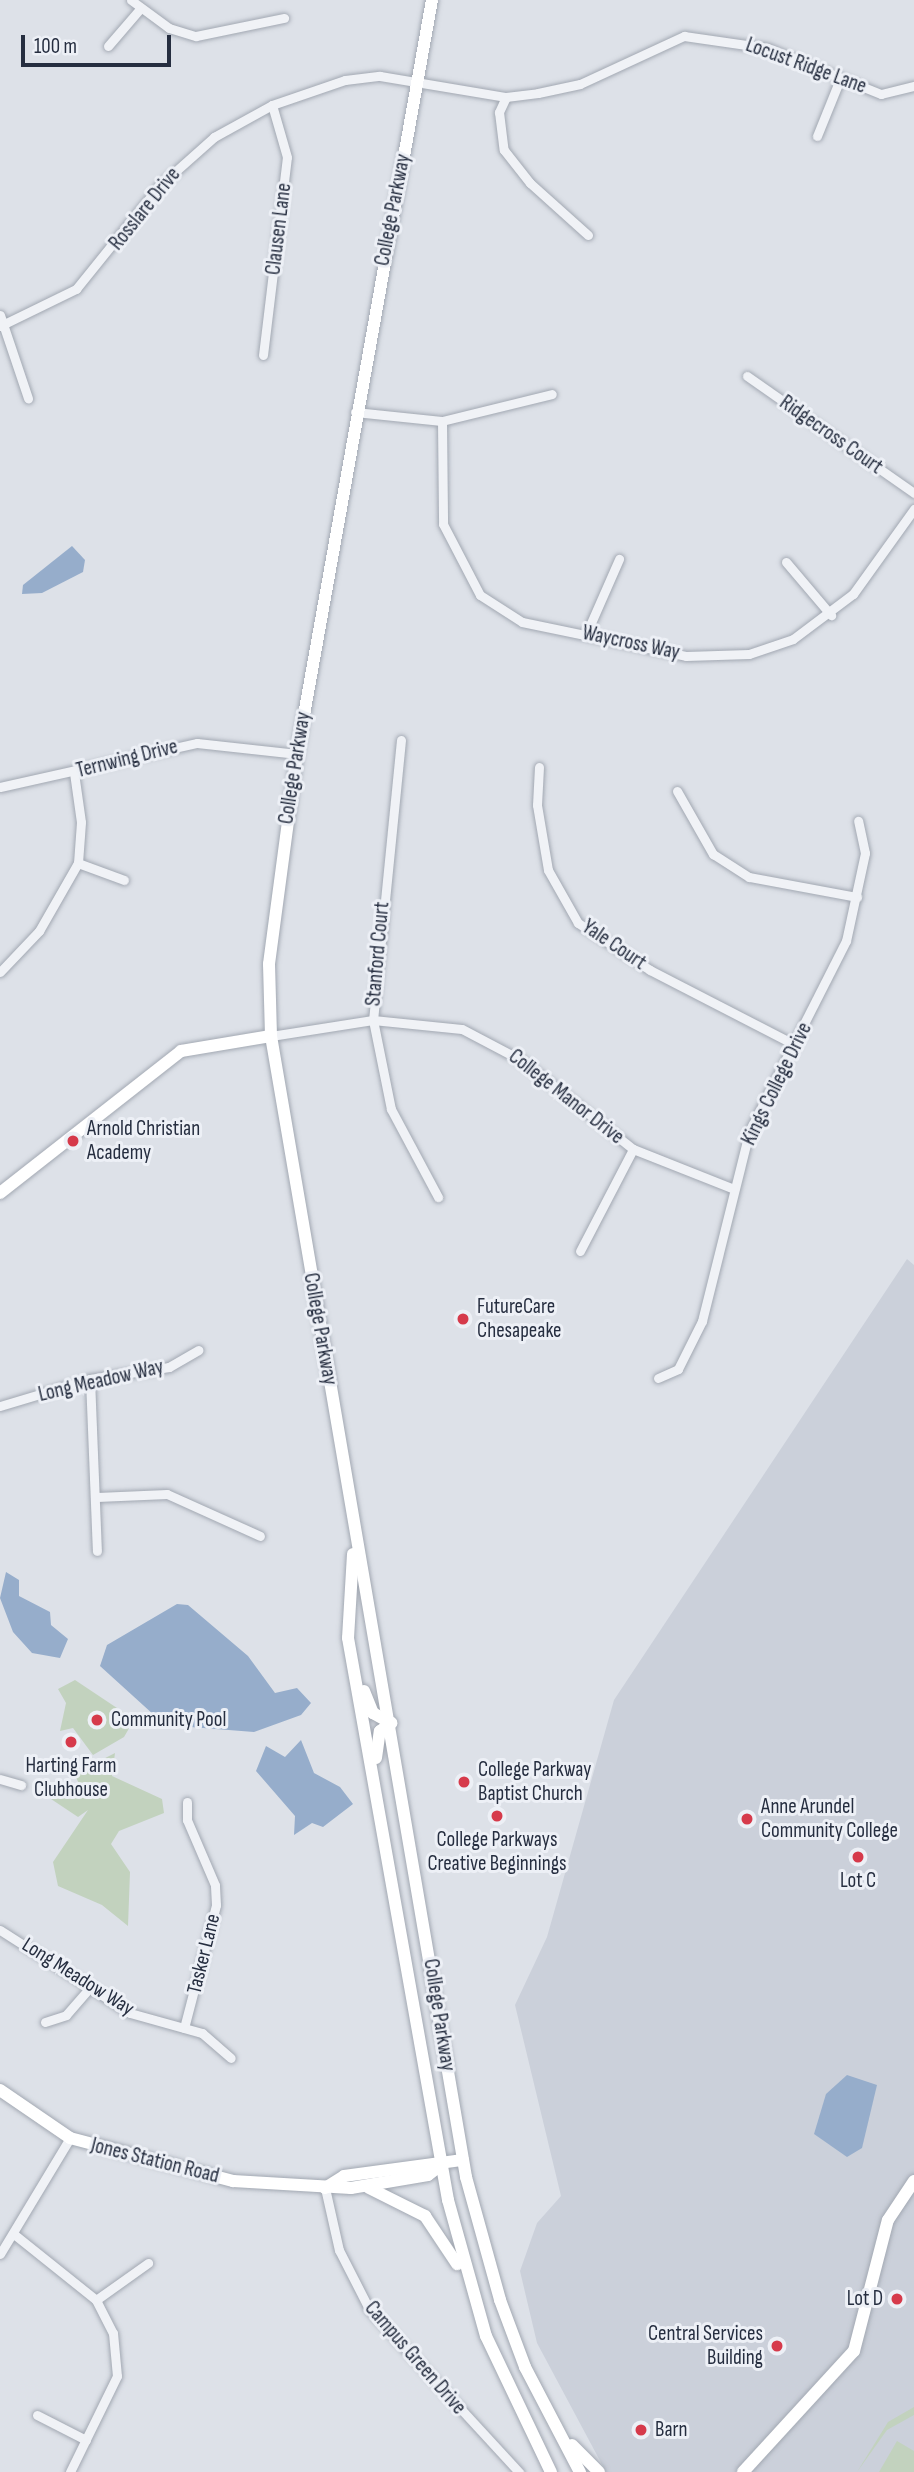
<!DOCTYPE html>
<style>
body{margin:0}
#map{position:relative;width:914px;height:2472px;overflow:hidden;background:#dde1e8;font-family:"Sofia Sans Condensed",sans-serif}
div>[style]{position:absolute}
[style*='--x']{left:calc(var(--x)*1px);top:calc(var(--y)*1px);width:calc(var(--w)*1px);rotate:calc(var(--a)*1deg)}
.built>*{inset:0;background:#cbd0da}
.green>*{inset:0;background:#c2d2be}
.water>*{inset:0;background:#96adcb}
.roads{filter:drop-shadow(0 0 2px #a2a8b2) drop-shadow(0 0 2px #a2a8b2)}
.street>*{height:9px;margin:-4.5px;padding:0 4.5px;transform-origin:4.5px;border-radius:4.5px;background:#f0f2f6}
.secondary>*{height:12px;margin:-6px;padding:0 6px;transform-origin:6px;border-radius:6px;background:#fff}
.dots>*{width:19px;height:19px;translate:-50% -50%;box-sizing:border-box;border:4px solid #edf0f6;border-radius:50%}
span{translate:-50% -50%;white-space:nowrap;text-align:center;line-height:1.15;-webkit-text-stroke:6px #edf0f6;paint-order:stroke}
.street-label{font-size:21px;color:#262e40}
.poi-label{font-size:21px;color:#262e40}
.left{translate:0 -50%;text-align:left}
.right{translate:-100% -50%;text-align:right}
.scale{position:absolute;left:21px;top:35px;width:150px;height:32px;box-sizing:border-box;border:4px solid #262e40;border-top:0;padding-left:9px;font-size:21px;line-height:24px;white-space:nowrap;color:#262e40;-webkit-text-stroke:5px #edf0f6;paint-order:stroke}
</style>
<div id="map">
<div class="built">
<i style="clip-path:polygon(907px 1259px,914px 1265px,914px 2472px,606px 2472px,537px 2343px,520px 2271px,537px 2223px,561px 2196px,515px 2005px,547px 1937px,614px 1700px)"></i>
</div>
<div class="green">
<i style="clip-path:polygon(75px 1680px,126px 1714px,131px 1725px,124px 1737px,93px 1755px,73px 1728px,60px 1731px,66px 1703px,58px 1689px)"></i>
<i style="clip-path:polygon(115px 1753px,112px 1776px,162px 1799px,164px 1813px,119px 1831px,111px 1844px,130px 1872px,128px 1926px,102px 1905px,58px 1886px,53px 1862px,88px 1810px,78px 1817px,48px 1797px,50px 1785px,70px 1796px,81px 1787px,74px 1774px)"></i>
<i style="clip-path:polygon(914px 2407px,914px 2415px,887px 2430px,857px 2472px,888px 2422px)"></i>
<i style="clip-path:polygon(897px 2441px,914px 2451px,914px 2472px,879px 2472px)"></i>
</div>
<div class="water">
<i style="clip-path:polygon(72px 546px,85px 560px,83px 572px,42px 593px,22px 594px,23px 585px)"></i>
<i style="clip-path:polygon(6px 1572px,19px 1580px,19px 1596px,50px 1612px,51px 1625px,68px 1639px,60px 1658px,32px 1653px,13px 1632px,0 1598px)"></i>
<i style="clip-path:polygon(177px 1604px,188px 1605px,248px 1656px,275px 1693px,297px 1688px,311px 1703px,301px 1715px,254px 1732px,165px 1725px,100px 1666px,107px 1645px)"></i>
<i style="clip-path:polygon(301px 1740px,314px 1773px,340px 1787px,353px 1804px,323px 1827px,312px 1823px,294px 1835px,295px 1816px,256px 1771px,266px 1746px,285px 1757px)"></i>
<i style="clip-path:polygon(847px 2075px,877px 2085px,862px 2148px,847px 2157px,814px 2134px,826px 2094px)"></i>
</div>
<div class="roads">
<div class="street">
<i style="--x:131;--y:0;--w:47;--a:36.4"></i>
<i style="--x:169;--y:28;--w:28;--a:17"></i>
<i style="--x:196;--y:36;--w:90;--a:-11.6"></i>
<i style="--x:108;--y:46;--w:48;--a:-49.3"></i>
<i style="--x:506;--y:97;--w:17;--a:115"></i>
<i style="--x:499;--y:112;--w:38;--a:83"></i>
<i style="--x:504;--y:150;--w:42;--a:51.8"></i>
<i style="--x:530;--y:183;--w:78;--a:41.9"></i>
<i style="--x:817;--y:136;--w:61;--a:-68"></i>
<i style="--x:0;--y:315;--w:88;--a:71.4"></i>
<i style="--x:0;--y:326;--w:85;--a:-26"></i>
<i style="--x:76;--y:289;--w:132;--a:-51.1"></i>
<i style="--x:159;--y:186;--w:74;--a:-41.7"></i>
<i style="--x:214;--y:137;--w:66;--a:-28.9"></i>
<i style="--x:272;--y:105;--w:77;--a:-18.9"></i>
<i style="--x:345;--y:80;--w:35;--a:-7"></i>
<i style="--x:380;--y:76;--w:128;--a:9.5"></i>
<i style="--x:506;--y:97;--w:32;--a:-7"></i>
<i style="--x:538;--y:93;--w:43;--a:-12.1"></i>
<i style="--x:580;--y:84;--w:115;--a:-24.8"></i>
<i style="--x:684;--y:36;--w:84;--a:8.2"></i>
<i style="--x:767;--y:48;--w:123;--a:22"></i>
<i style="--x:881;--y:94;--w:34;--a:-14"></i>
<i style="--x:263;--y:355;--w:199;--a:-83.1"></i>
<i style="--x:287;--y:157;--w:54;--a:-106.1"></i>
<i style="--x:747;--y:376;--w:204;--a:35"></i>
<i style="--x:355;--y:412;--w:87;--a:5.9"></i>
<i style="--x:442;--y:421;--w:113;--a:-13.8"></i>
<i style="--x:442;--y:421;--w:103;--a:89.4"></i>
<i style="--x:443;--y:524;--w:80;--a:62.5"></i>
<i style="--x:480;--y:595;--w:50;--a:32.7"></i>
<i style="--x:522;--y:622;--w:167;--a:11.7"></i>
<i style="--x:686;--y:656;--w:63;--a:-1.8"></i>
<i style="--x:749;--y:654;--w:46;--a:-18.8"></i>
<i style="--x:793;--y:639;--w:75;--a:-36.9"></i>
<i style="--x:853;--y:594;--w:105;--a:-54.3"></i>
<i style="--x:786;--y:562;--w:70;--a:49.7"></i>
<i style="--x:587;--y:632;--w:80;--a:-66.3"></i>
<i style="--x:401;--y:740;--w:281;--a:95.7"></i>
<i style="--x:373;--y:1020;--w:91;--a:78.6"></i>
<i style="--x:391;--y:1109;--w:100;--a:61.9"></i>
<i style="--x:539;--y:767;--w:38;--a:93"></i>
<i style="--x:537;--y:805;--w:66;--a:80.4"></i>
<i style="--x:548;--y:870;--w:61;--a:60.5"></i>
<i style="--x:578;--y:923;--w:86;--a:33.1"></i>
<i style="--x:650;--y:970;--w:163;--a:27.3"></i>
<i style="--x:0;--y:787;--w:202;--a:-12.6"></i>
<i style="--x:197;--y:743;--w:101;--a:6.3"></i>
<i style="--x:677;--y:791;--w:73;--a:60.3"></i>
<i style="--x:713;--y:854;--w:43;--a:32.6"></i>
<i style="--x:749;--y:877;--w:110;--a:10.5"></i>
<i style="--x:78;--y:863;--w:49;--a:20.3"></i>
<i style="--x:0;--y:972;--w:57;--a:-46.4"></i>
<i style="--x:39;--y:931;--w:78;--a:-60.2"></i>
<i style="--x:78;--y:863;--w:41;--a:-85.8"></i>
<i style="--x:81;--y:822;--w:49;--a:-98.1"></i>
<i style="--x:271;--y:1036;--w:103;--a:-8.9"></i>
<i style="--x:373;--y:1020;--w:89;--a:5.8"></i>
<i style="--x:462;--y:1029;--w:67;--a:27.7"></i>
<i style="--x:521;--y:1060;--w:143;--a:38.5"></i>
<i style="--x:633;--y:1149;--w:109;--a:21.6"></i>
<i style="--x:580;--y:1251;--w:115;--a:-62.5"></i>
<i style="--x:658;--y:1378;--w:22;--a:-24"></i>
<i style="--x:678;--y:1369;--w:54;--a:-63.4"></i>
<i style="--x:702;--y:1321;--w:195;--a:-76"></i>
<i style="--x:749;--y:1132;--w:214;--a:-63.1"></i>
<i style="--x:846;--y:941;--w:90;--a:-77.8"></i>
<i style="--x:865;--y:853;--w:33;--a:-102"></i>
<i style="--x:90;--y:1379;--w:172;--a:87.7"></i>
<i style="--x:0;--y:1406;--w:94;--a:-16.7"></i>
<i style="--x:90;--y:1379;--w:80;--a:-8.6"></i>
<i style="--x:169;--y:1367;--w:34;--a:-30"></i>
<i style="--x:97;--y:1497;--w:70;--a:-2.5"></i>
<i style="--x:167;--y:1494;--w:102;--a:24.3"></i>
<i style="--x:0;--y:1779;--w:22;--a:16"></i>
<i style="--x:0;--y:1930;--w:154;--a:32.6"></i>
<i style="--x:130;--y:2013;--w:75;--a:15.5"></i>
<i style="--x:202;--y:2033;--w:38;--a:41"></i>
<i style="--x:45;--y:2022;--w:22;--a:-18"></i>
<i style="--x:66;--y:2015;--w:35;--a:-49"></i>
<i style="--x:184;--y:2028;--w:127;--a:-75.4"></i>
<i style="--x:216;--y:1905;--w:20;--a:-93"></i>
<i style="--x:215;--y:1885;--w:71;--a:-113.3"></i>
<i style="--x:187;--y:1820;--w:18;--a:-90"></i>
<i style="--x:325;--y:2188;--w:64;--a:77.3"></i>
<i style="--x:339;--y:2250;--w:66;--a:63"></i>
<i style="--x:369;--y:2309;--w:222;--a:47.4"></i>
<i style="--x:15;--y:2235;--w:104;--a:38.7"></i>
<i style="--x:96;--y:2300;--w:37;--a:63"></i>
<i style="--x:113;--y:2333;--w:43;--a:84.7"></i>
<i style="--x:117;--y:2376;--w:107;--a:116.1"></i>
<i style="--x:0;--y:2254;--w:135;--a:-58.9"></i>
<i style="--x:96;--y:2300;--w:64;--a:-35.4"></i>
<i style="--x:37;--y:2415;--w:55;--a:27"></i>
</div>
<div class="secondary">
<i style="--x:432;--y:0;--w:766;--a:100.15"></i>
<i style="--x:297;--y:754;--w:212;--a:97.6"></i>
<i style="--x:269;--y:964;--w:72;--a:88.4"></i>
<i style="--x:271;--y:1036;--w:1158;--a:80.3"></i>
<i style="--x:466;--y:2177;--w:128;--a:74.5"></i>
<i style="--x:500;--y:2300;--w:72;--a:69.5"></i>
<i style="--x:525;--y:2367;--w:119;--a:62.4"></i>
<i style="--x:0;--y:1193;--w:230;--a:-38.1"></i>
<i style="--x:181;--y:1051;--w:91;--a:-9.5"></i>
<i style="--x:353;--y:1554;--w:84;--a:93.4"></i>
<i style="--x:348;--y:1638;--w:571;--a:79.91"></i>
<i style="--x:448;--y:2200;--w:141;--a:74.4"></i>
<i style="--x:486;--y:2336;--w:151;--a:64.5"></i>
<i style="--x:364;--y:1691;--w:24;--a:68"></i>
<i style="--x:373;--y:1713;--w:21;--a:29"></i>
<i style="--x:376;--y:1758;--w:27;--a:-82"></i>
<i style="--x:380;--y:1731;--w:14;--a:-36"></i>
<i style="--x:0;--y:2090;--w:85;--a:34.4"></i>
<i style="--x:70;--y:2138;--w:169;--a:14.8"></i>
<i style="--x:233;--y:2181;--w:118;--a:3.4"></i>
<i style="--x:351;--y:2188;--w:78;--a:-9.6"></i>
<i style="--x:428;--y:2175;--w:18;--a:-38"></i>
<i style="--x:325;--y:2188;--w:22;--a:-32"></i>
<i style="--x:344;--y:2176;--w:120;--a:-7.7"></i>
<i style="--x:369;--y:2188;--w:63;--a:26.6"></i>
<i style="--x:425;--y:2216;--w:58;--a:56.3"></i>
<i style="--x:572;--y:2445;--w:38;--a:45"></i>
<i style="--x:743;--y:2472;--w:164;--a:-47.5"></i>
<i style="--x:854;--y:2351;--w:135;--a:-75.5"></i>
<i style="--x:888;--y:2220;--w:47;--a:-56.3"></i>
</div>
</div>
<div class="dots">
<i style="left:73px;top:1141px;background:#d63a4b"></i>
<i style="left:463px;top:1319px;background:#d63a4b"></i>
<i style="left:97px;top:1720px;background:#d63a4b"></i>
<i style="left:71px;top:1742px;background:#d63a4b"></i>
<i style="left:464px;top:1782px;background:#d63a4b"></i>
<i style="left:497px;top:1816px;background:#d63a4b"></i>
<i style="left:747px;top:1819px;background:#d63a4b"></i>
<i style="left:858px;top:1857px;background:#d63a4b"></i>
<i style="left:897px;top:2299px;background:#d63a4b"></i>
<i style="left:777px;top:2346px;background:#d63a4b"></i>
<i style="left:641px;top:2430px;background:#d63a4b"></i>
</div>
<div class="street-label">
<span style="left:806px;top:66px;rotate:20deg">Locust Ridge Lane</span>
<span style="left:145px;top:209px;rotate:-51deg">Rosslare Drive</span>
<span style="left:393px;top:210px;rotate:-79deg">College Parkway</span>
<span style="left:279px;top:229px;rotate:-83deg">Clausen Lane</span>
<span style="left:831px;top:435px;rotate:35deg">Ridgecross Court</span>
<span style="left:631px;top:643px;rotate:12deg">Waycross Way</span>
<span style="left:127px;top:759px;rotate:-14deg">Ternwing Drive</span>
<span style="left:295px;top:768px;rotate:-81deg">College Parkway</span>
<span style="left:614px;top:945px;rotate:34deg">Yale Court</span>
<span style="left:378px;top:954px;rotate:-85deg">Stanford Court</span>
<span style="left:777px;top:1084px;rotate:-64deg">Kings College Drive</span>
<span style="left:566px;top:1097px;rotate:38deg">College Manor Drive</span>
<span style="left:320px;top:1329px;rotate:80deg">College Parkway</span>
<span style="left:101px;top:1381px;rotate:-13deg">Long Meadow Way</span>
<span style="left:204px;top:1954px;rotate:-76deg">Tasker Lane</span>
<span style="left:78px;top:1977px;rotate:32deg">Long Meadow Way</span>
<span style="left:439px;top:2015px;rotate:81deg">College Parkway</span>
<span style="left:155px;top:2161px;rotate:14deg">Jones Station Road</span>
<span style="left:415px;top:2358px;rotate:49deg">Campus Green Drive</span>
</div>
<div class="poi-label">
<span class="left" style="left:87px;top:1141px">Arnold Christian<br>Academy</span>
<span class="left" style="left:477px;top:1319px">FutureCare<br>Chesapeake</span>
<span class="left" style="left:111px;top:1720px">Community Pool</span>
<span style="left:71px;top:1778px">Harting Farm<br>Clubhouse</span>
<span class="left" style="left:478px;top:1782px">College Parkway<br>Baptist Church</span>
<span class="left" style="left:761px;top:1819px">Anne Arundel<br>Community College</span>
<span style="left:497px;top:1852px">College Parkways<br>Creative Beginnings</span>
<span style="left:858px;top:1881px">Lot C</span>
<span class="right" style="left:883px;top:2299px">Lot D</span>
<span class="right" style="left:763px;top:2346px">Central Services<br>Building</span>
<span class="left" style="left:655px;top:2430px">Barn</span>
</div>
<div class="scale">100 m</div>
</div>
